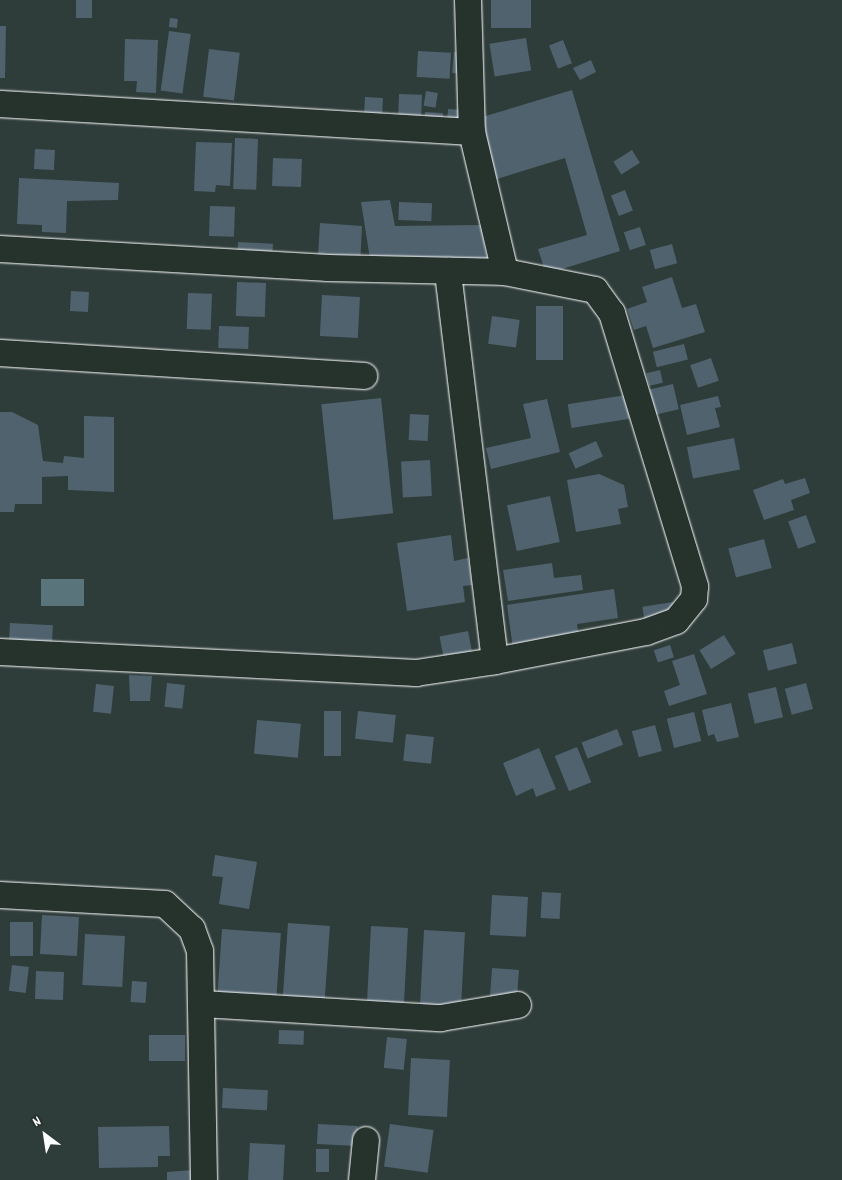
<!DOCTYPE html>
<style>
body{margin:0}
#map{position:relative;width:842px;height:1180px;overflow:hidden;background:#2e3c3a;font-family:Dekko,sans-serif}
div>[style]{position:absolute}
[style*='--x']{left:calc(var(--x)*1px);top:calc(var(--y)*1px);width:calc(var(--w)*1px);rotate:calc(var(--a)*1deg)}
.water>*{inset:0;background:#5a747c;transform-origin:0 0}
.building>*{inset:0;background:#50626e;transform-origin:0 0}
.roads{filter:drop-shadow(0 0 1px #fff) drop-shadow(0 0 1px #fff)}
.minor>*{height:26px;margin:-13px;padding:0 13px;transform-origin:13px;border-radius:13px;background:#26332d}
span{translate:-50% -50%;white-space:nowrap;text-align:center;line-height:1.15;-webkit-text-stroke:4.5px #26332d;paint-order:stroke}
.north{position:absolute;left:20px;top:1110px;width:50px;height:50px;-webkit-text-stroke:4px #26332d;paint-order:stroke;rotate:329deg;font-size:14px;font-weight:700;line-height:20px;text-align:center;color:#fff}
.north::after{content:'';display:block;margin:auto;width:18px;height:22px;background:#fff;clip-path:polygon(50% 0,100% 100%,50% 72%,0 100%)}
</style>
<div id="map">
<div class="water">
<i style="left:41px;top:579px;width:43px;height:27px"></i>
</div>
<div class="building">
<i style="left:76px;top:0;width:16px;height:18px"></i>
<i style="left:491px;top:0;width:40px;height:28px"></i>
<i style="left:170px;top:18px;width:8px;height:9px;rotate:7deg"></i>
<i style="clip-path:polygon(0 26px,6px 26px,5px 78px,0 78px)"></i>
<i style="left:169px;top:31px;width:22px;height:60px;rotate:8deg"></i>
<i style="left:526px;top:38px;width:33px;height:37px;rotate:81deg"></i>
<i style="clip-path:polygon(125px 39px,158px 40px,156px 93px,136px 92px,137px 81px,124px 81px)"></i>
<i style="left:563px;top:40px;width:25px;height:15px;rotate:69deg"></i>
<i style="left:209px;top:49px;width:31px;height:48px;rotate:7deg"></i>
<i style="left:418px;top:51px;width:33px;height:26px;rotate:3deg"></i>
<i style="left:454px;top:52px;width:12px;height:21px;rotate:5deg"></i>
<i style="clip-path:polygon(591px 60px,596px 72px,580px 80px,573px 68px)"></i>
<i style="clip-path:polygon(572px 90px,620px 251px,546px 274px,538px 249px,587px 235px,565px 158px,497px 179px,479px 118px)"></i>
<i style="left:426px;top:91px;width:12px;height:15px;rotate:9deg"></i>
<i style="left:399px;top:94px;width:23px;height:31px;rotate:2deg"></i>
<i style="left:365px;top:97px;width:18px;height:19px;rotate:3deg"></i>
<i style="left:448px;top:109px;width:15px;height:16px;rotate:4deg"></i>
<i style="left:425px;top:112px;width:18px;height:15px;rotate:3deg"></i>
<i style="left:235px;top:138px;width:23px;height:51px;rotate:2deg"></i>
<i style="clip-path:polygon(196px 142px,232px 143px,230px 186px,216px 185px,215px 192px,194px 191px)"></i>
<i style="left:35px;top:149px;width:20px;height:20px;rotate:3deg"></i>
<i style="left:632px;top:150px;width:15px;height:22px;rotate:58deg"></i>
<i style="left:273px;top:158px;width:29px;height:28px;rotate:2deg"></i>
<i style="clip-path:polygon(19px 178px,119px 183px,118px 200px,67px 201px,66px 233px,42px 232px,42px 225px,17px 224px)"></i>
<i style="left:625px;top:190px;width:22px;height:15px;rotate:69deg"></i>
<i style="clip-path:polygon(390px 200px,395px 226px,481px 225px,489px 270px,371px 265px,361px 202px)"></i>
<i style="left:399px;top:202px;width:33px;height:18px;rotate:2deg"></i>
<i style="left:210px;top:206px;width:25px;height:30px;rotate:2deg"></i>
<i style="clip-path:polygon(320px 223px,362px 226px,360px 267px,318px 256px)"></i>
<i style="left:640px;top:227px;width:19px;height:17px;rotate:72deg"></i>
<i style="left:238px;top:242px;width:35px;height:17px;rotate:3deg"></i>
<i style="left:672px;top:244px;width:20px;height:23px;rotate:75deg"></i>
<i style="clip-path:polygon(672px 277px,682px 308px,696px 304px,705px 332px,653px 348px,646px 326px,634px 330px,627px 309px,647px 302px,642px 287px)"></i>
<i style="left:237px;top:282px;width:29px;height:34px;rotate:2deg"></i>
<i style="left:71px;top:291px;width:18px;height:20px;rotate:3deg"></i>
<i style="left:188px;top:293px;width:24px;height:36px;rotate:2deg"></i>
<i style="left:322px;top:295px;width:38px;height:41px;rotate:3deg"></i>
<i style="left:563px;top:306px;width:54px;height:27px;rotate:90deg"></i>
<i style="left:492px;top:316px;width:28px;height:28px;rotate:8deg"></i>
<i style="left:219px;top:326px;width:30px;height:22px;rotate:2deg"></i>
<i style="left:684px;top:344px;width:16px;height:32px;rotate:76deg"></i>
<i style="left:711px;top:358px;width:24px;height:22px;rotate:71deg"></i>
<i style="left:660px;top:370px;width:13px;height:14px;rotate:77deg"></i>
<i style="left:673px;top:384px;width:26px;height:24px;rotate:77deg"></i>
<i style="left:626px;top:395px;width:24px;height:59px;rotate:81deg"></i>
<i style="clip-path:polygon(718px 396px,721px 407px,715px 408px,720px 427px,687px 435px,680px 405px)"></i>
<i style="left:381px;top:398px;width:116px;height:60px;rotate:84deg"></i>
<i style="clip-path:polygon(547px 399px,560px 452px,491px 469px,486px 448px,531px 438px,523px 404px)"></i>
<i style="clip-path:polygon(0 412px,12px 412px,38px 425px,43px 461px,63px 463px,64px 456px,84px 458px,84px 416px,114px 417px,114px 492px,68px 490px,68px 476px,42px 477px,42px 504px,15px 504px,14px 512px,0 512px)"></i>
<i style="left:410px;top:414px;width:19px;height:26px;rotate:3deg"></i>
<i style="left:734px;top:438px;width:32px;height:48px;rotate:79deg"></i>
<i style="left:596px;top:441px;width:17px;height:30px;rotate:66deg"></i>
<i style="left:430px;top:460px;width:36px;height:29px;rotate:87deg"></i>
<i style="clip-path:polygon(599px 474px,624px 485px,628px 507px,618px 509px,621px 524px,576px 532px,567px 480px)"></i>
<i style="clip-path:polygon(805px 478px,810px 493px,791px 500px,794px 510px,764px 520px,753px 490px,783px 479px,785px 484px)"></i>
<i style="left:550px;top:496px;width:47px;height:44px;rotate:78deg"></i>
<i style="left:806px;top:515px;width:29px;height:19px;rotate:70deg"></i>
<i style="clip-path:polygon(451px 535px,454px 561px,468px 558px,472px 585px,463px 586px,465px 602px,407px 611px,397px 543px)"></i>
<i style="left:764px;top:539px;width:30px;height:37px;rotate:75deg"></i>
<i style="clip-path:polygon(552px 563px,554px 578px,581px 575px,583px 590px,508px 601px,503px 570px)"></i>
<i style="clip-path:polygon(614px 589px,618px 618px,577px 624px,580px 646px,514px 656px,507px 605px)"></i>
<i style="left:673px;top:602px;width:18px;height:31px;rotate:81deg"></i>
<i style="left:10px;top:623px;width:43px;height:22px;rotate:3deg"></i>
<i style="left:468px;top:631px;width:25px;height:29px;rotate:79deg"></i>
<i style="left:724px;top:635px;width:22px;height:29px;rotate:58deg"></i>
<i style="left:792px;top:643px;width:21px;height:30px;rotate:76deg"></i>
<i style="left:670px;top:645px;width:13px;height:17px;rotate:72deg"></i>
<i style="clip-path:polygon(694px 654px,707px 694px,669px 706px,664px 691px,680px 685px,672px 661px)"></i>
<i style="clip-path:polygon(129px 675px,152px 676px,150px 701px,130px 701px)"></i>
<i style="left:167px;top:683px;width:18px;height:24px;rotate:6deg"></i>
<i style="left:806px;top:683px;width:27px;height:22px;rotate:75deg"></i>
<i style="left:96px;top:684px;width:18px;height:28px;rotate:6deg"></i>
<i style="left:776px;top:687px;width:31px;height:29px;rotate:77deg"></i>
<i style="clip-path:polygon(731px 703px,739px 737px,717px 742px,714px 734px,708px 736px,702px 710px)"></i>
<i style="left:324px;top:711px;width:17px;height:45px"></i>
<i style="left:358px;top:711px;width:38px;height:28px;rotate:6deg"></i>
<i style="left:694px;top:712px;width:30px;height:28px;rotate:76deg"></i>
<i style="left:257px;top:720px;width:44px;height:34px;rotate:5deg"></i>
<i style="left:655px;top:725px;width:27px;height:24px;rotate:75deg"></i>
<i style="left:617px;top:729px;width:17px;height:38px;rotate:69deg"></i>
<i style="left:406px;top:734px;width:28px;height:27px;rotate:6deg"></i>
<i style="left:577px;top:747px;width:38px;height:24px;rotate:68deg"></i>
<i style="clip-path:polygon(539px 748px,556px 789px,536px 797px,533px 788px,516px 796px,503px 763px)"></i>
<i style="clip-path:polygon(215px 855px,257px 862px,249px 909px,219px 904px,223px 877px,212px 876px)"></i>
<i style="left:542px;top:892px;width:19px;height:26px;rotate:3deg"></i>
<i style="left:492px;top:895px;width:36px;height:40px;rotate:3deg"></i>
<i style="left:42px;top:915px;width:37px;height:39px;rotate:3deg"></i>
<i style="left:10px;top:922px;width:23px;height:34px"></i>
<i style="left:288px;top:923px;width:42px;height:74px;rotate:4deg"></i>
<i style="left:371px;top:926px;width:37px;height:84px;rotate:3deg"></i>
<i style="left:222px;top:929px;width:59px;height:70px;rotate:4deg"></i>
<i style="left:424px;top:930px;width:41px;height:81px;rotate:3deg"></i>
<i style="left:85px;top:934px;width:40px;height:51px;rotate:3deg"></i>
<i style="left:12px;top:965px;width:17px;height:26px;rotate:7deg"></i>
<i style="left:492px;top:968px;width:27px;height:28px;rotate:4deg"></i>
<i style="left:36px;top:971px;width:28px;height:28px;rotate:2deg"></i>
<i style="left:132px;top:981px;width:15px;height:21px;rotate:4deg"></i>
<i style="left:279px;top:1030px;width:25px;height:14px;rotate:2deg"></i>
<i style="left:149px;top:1035px;width:36px;height:26px"></i>
<i style="left:387px;top:1037px;width:20px;height:31px;rotate:6deg"></i>
<i style="left:411px;top:1058px;width:39px;height:57px;rotate:3deg"></i>
<i style="left:223px;top:1088px;width:45px;height:20px;rotate:3deg"></i>
<i style="left:318px;top:1124px;width:40px;height:20px;rotate:3deg"></i>
<i style="left:390px;top:1124px;width:44px;height:43px;rotate:8deg"></i>
<i style="clip-path:polygon(169px 1126px,170px 1156px,158px 1156px,158px 1167px,99px 1168px,98px 1127px)"></i>
<i style="left:250px;top:1143px;width:35px;height:37px;rotate:3deg"></i>
<i style="left:316px;top:1149px;width:13px;height:23px"></i>
<i style="clip-path:polygon(194px 1170px,194px 1180px,167px 1180px,167px 1172px)"></i>
</div>
<div class="roads">
<div class="minor">
<i style="--x:468;--y:0;--w:132;--a:88.3"></i>
<i style="--x:472;--y:132;--w:144;--a:76.7"></i>
<i style="--x:0;--y:104;--w:473;--a:3.4"></i>
<i style="--x:0;--y:249;--w:329;--a:3.3"></i>
<i style="--x:328;--y:268;--w:177;--a:1.3"></i>
<i style="--x:505;--y:272;--w:92;--a:11.3"></i>
<i style="--x:595;--y:290;--w:29;--a:54"></i>
<i style="--x:612;--y:313;--w:286;--a:73.1"></i>
<i style="--x:695;--y:587;--w:12;--a:95"></i>
<i style="--x:694;--y:599;--w:28;--a:129"></i>
<i style="--x:676;--y:621;--w:32;--a:160"></i>
<i style="--x:646;--y:632;--w:154;--a:169.1"></i>
<i style="--x:495;--y:661;--w:393;--a:-96.9"></i>
<i style="--x:0;--y:353;--w:365;--a:3.6"></i>
<i style="--x:0;--y:652;--w:417;--a:2.9"></i>
<i style="--x:416;--y:673;--w:80;--a:-8.6"></i>
<i style="--x:0;--y:895;--w:165;--a:3.1"></i>
<i style="--x:165;--y:904;--w:37;--a:43"></i>
<i style="--x:192;--y:929;--w:23;--a:70"></i>
<i style="--x:200;--y:951;--w:229;--a:89"></i>
<i style="--x:202;--y:1004;--w:239;--a:3.4"></i>
<i style="--x:441;--y:1018;--w:78;--a:-9.6"></i>
<i style="--x:362;--y:1180;--w:40;--a:-84.3"></i>
</div>
</div>
<div class="north">N</div>
</div>
